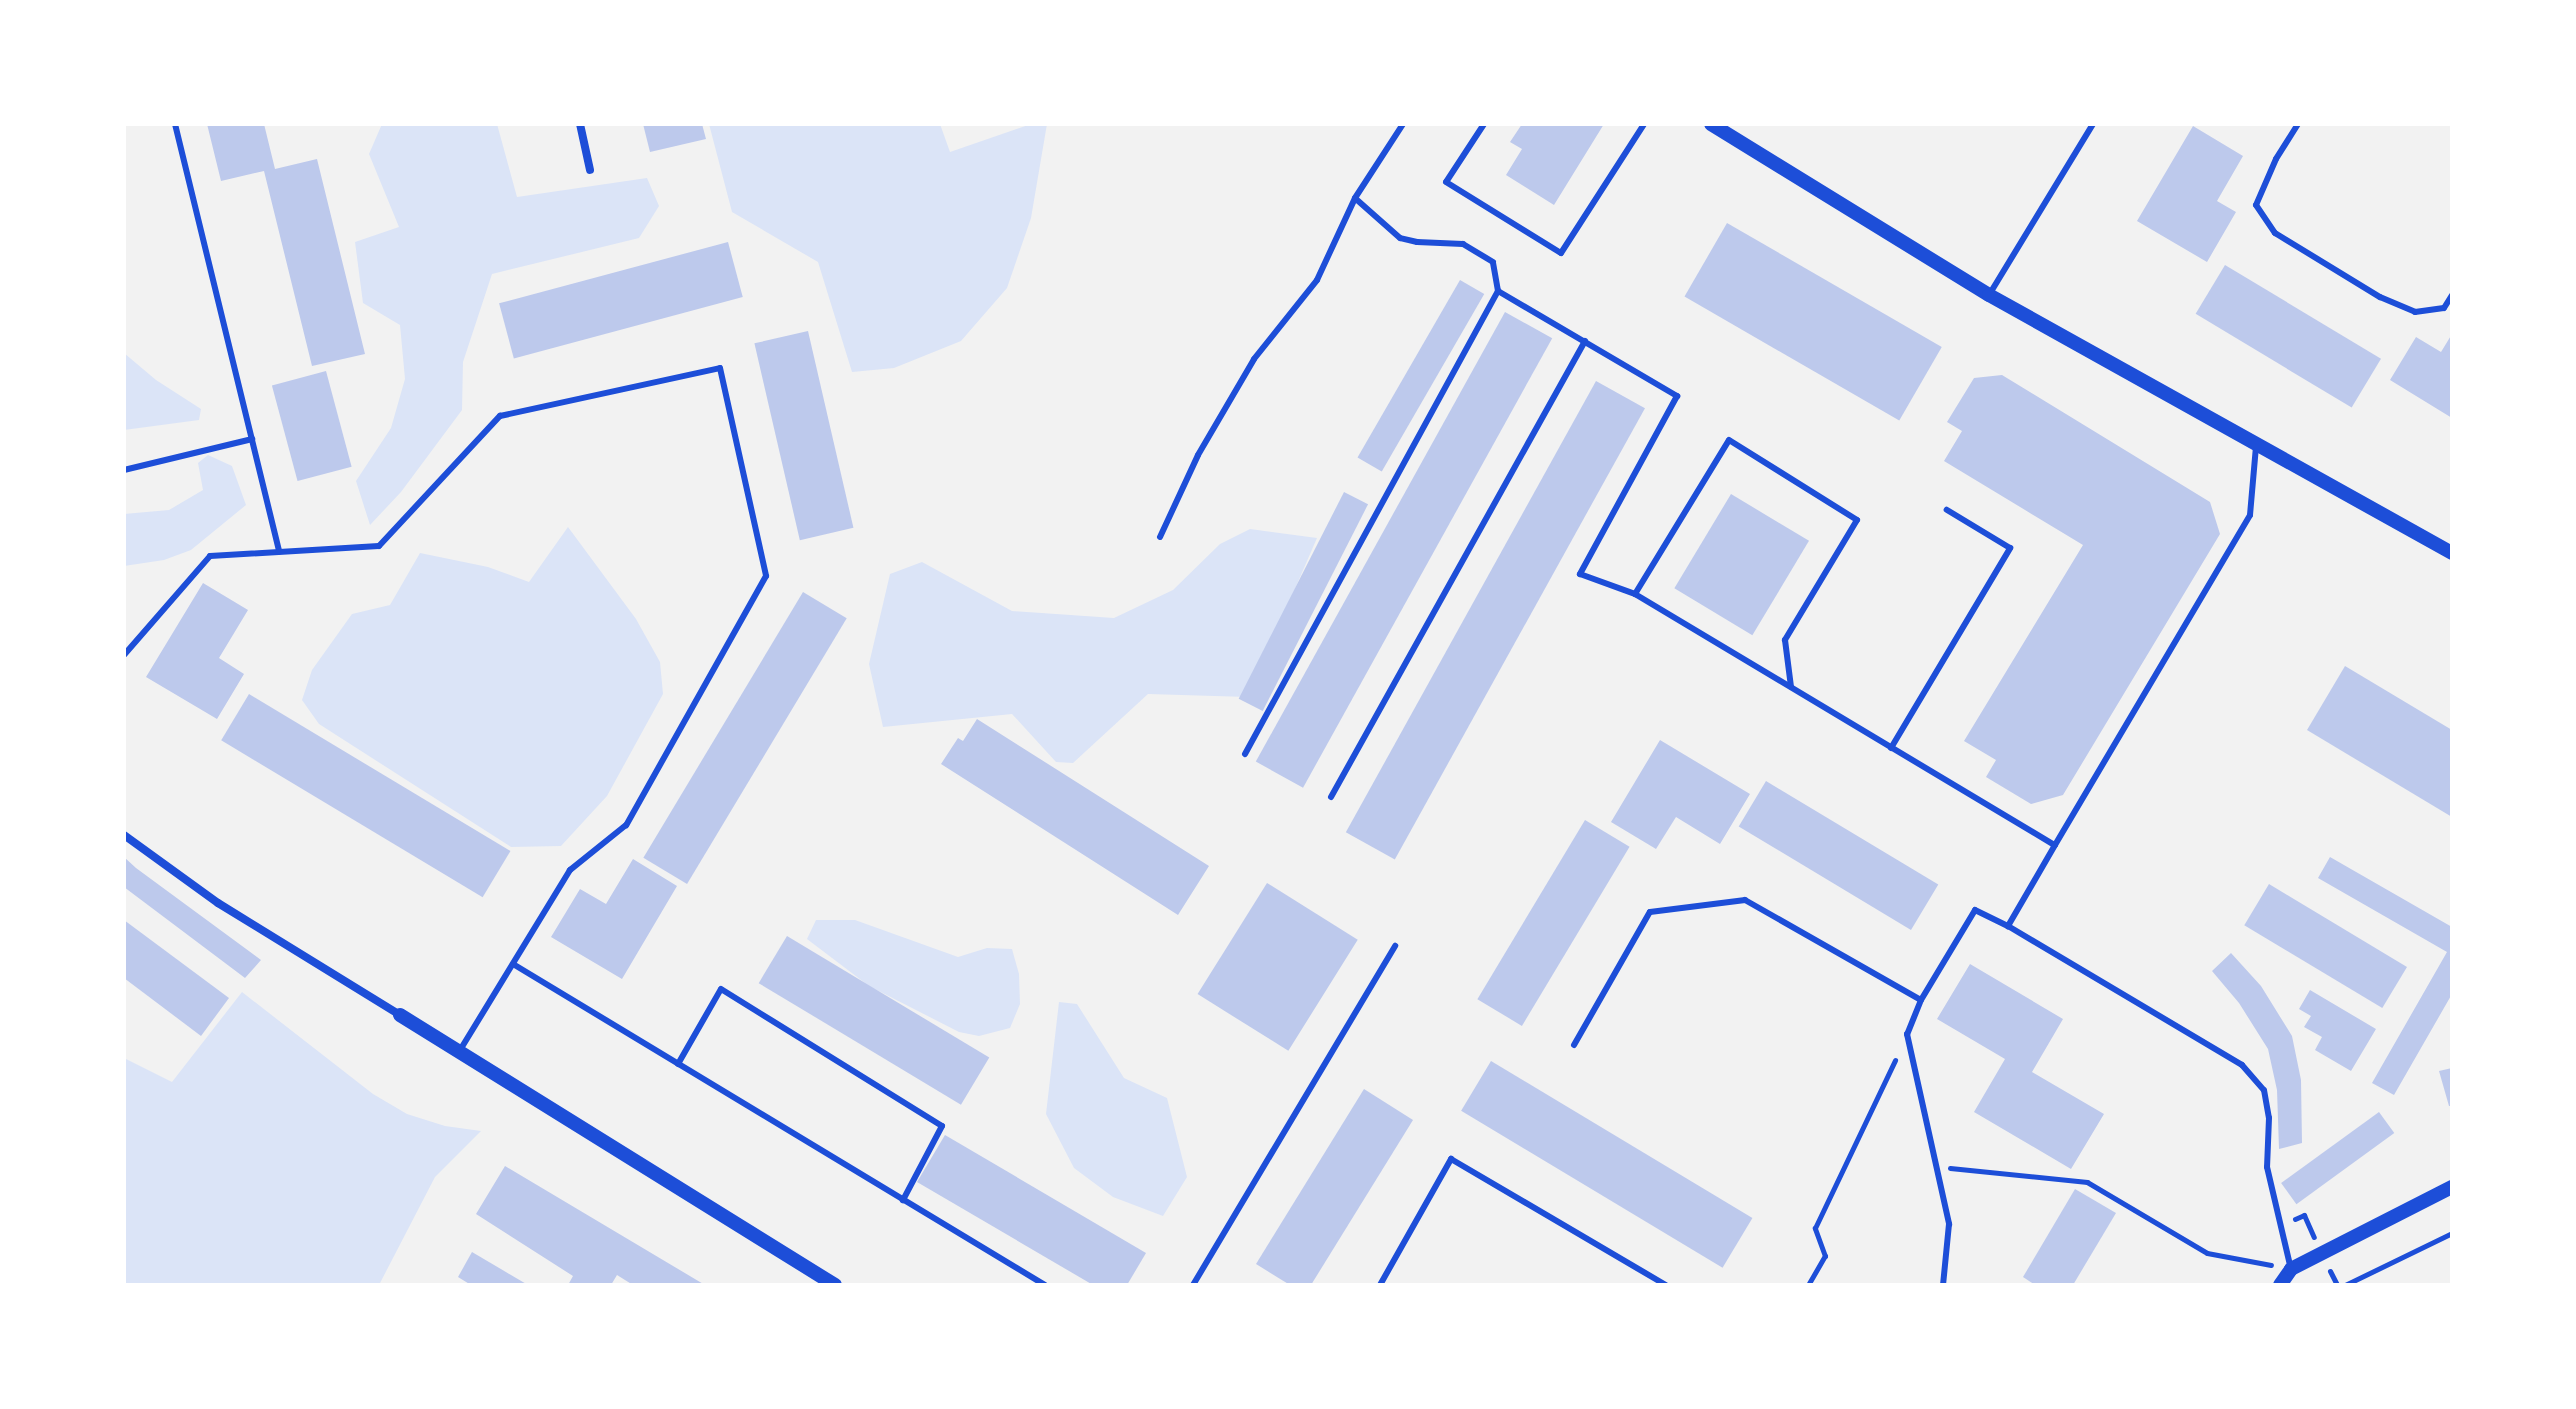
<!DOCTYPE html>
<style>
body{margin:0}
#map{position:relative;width:2576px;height:1409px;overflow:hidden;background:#f2f2f2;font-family:"Sofia Sans Condensed",sans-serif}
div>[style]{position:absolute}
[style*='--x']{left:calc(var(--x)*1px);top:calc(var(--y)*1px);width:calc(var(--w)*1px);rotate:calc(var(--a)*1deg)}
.green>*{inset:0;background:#dbe4f7}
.building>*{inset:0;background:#bdc9ec;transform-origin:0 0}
.path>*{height:5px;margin:-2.5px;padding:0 2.5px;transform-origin:2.5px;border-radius:2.5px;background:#1d4ed8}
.service>*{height:6px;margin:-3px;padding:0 3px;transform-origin:3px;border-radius:3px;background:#1d4ed8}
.minor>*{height:8px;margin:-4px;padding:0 4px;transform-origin:4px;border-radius:4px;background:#1d4ed8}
.tertiary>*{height:14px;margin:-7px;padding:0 7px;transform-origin:7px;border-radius:7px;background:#1d4ed8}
span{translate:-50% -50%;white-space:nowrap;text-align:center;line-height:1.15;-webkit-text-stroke:6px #fff;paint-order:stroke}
.frame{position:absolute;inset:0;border:126px solid #fff;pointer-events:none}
</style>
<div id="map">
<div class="green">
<i style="clip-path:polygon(382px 124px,497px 124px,517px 197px,647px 178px,659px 206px,639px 238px,492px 274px,463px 362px,462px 410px,401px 492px,370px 525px,356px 481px,391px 428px,405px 379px,400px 325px,363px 303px,355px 242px,399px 227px,369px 154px)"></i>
<i style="clip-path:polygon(709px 124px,940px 124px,950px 152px,1031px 124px,1047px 124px,1031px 218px,1007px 288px,961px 341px,894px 368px,852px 372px,818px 262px,732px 212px)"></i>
<i style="clip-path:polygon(124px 353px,156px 380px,201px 409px,199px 420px,124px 430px)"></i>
<i style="clip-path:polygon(208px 455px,232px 466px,246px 505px,191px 550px,164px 560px,124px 566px,124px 514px,169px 510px,203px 490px,198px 463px)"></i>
<i style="clip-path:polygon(568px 527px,636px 619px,660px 662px,663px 694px,607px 796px,561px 846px,511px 847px,319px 724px,302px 700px,312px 670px,352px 614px,390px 605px,420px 553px,488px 567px,529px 582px)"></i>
<i style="clip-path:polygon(1250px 529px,1317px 538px,1248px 697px,1148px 694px,1073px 763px,1056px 762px,1012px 714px,883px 727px,869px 664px,890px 574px,922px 562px,1012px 611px,1114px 618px,1173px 590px,1220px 544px)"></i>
<i style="clip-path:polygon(816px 920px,855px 920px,958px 957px,987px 948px,1012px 949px,1019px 974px,1020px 1004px,1010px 1028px,979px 1036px,959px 1032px,869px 986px,807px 939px)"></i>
<i style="clip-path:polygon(242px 992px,373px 1094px,407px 1114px,445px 1126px,481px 1131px,435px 1177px,379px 1285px,124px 1285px,124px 1058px,172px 1082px)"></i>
<i style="clip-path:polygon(1059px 1002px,1077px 1004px,1124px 1078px,1167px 1098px,1187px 1177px,1163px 1216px,1113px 1197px,1074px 1168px,1046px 1114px)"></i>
</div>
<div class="building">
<i style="clip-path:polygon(207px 124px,264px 124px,275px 169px,317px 159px,365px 354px,312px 366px,264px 171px,221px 181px)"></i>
<i style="clip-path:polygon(643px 124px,702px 124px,706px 139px,650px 152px)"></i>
<i style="clip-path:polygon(1522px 124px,1604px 124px,1554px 205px,1506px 175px,1522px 149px,1510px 142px)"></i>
<i style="clip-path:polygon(2193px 126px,2243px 156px,2217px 201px,2236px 212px,2207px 262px,2137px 221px)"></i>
<i style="left:1727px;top:223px;width:248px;height:85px;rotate:30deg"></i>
<i style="left:728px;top:242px;width:57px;height:237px;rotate:75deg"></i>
<i style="left:2225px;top:265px;width:182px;height:57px;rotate:31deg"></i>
<i style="left:1460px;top:280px;width:28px;height:205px;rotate:30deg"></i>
<i style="left:1505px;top:312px;width:54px;height:514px;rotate:29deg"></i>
<i style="left:808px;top:331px;width:202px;height:55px;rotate:77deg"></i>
<i style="clip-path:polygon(2452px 334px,2452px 418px,2390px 380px,2416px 337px,2441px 352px)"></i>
<i style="left:326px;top:371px;width:99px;height:56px;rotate:75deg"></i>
<i style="clip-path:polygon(2002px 375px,2210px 502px,2220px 534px,2063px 795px,2031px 804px,1986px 777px,1996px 760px,1964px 741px,2083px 545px,1944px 461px,1962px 431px,1947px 422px,1974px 378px)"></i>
<i style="left:1596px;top:381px;width:56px;height:516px;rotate:29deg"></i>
<i style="left:1344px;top:492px;width:27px;height:232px;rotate:27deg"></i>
<i style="left:1731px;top:494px;width:91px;height:110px;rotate:31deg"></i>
<i style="clip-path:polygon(203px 583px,248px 610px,219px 658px,244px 674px,217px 719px,146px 677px)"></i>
<i style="left:803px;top:592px;width:51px;height:310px;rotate:31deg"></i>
<i style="clip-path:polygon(2345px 666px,2452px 730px,2452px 817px,2307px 730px)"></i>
<i style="left:249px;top:694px;width:305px;height:54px;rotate:31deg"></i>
<i style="clip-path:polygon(977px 719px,1209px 866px,1178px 915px,941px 764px,958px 738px,963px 741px)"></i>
<i style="clip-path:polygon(1660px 740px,1750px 794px,1720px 844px,1676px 817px,1656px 849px,1611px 822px)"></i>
<i style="left:1766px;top:781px;width:201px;height:53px;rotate:31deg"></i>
<i style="left:1585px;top:820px;width:52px;height:209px;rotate:31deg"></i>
<i style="clip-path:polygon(124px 857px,136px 868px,261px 960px,245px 978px,124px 887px)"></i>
<i style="clip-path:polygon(2330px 857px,2452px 927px,2452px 994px,2394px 1095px,2372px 1083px,2447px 952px,2318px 878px)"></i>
<i style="clip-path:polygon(633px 859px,677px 886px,622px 979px,551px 937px,580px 889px,606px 904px)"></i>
<i style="left:1267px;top:883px;width:107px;height:131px;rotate:32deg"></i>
<i style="left:2269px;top:884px;width:161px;height:48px;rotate:31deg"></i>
<i style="clip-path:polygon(124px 920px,229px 998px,201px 1036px,124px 978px)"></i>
<i style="left:787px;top:936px;width:236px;height:55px;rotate:31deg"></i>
<i style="clip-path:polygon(2231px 953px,2261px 986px,2292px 1036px,2301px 1080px,2302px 1143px,2279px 1149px,2277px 1090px,2268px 1049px,2239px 1003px,2212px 971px)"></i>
<i style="clip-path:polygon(1970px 964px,2063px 1019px,2032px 1072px,2104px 1114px,2071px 1169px,1974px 1112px,2005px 1059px,1937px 1019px)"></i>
<i style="clip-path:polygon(2310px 990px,2376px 1029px,2351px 1071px,2315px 1050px,2322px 1037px,2304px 1027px,2311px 1016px,2299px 1009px)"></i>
<i style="left:1491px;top:1061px;width:305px;height:58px;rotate:31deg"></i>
<i style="clip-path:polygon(2452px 1068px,2452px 1106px,2449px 1106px,2439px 1071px)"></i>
<i style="clip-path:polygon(1364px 1089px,1413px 1120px,1311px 1285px,1290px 1285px,1256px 1264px)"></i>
<i style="left:2379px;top:1112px;width:26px;height:121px;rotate:54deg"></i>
<i style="clip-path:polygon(945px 1135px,1146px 1253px,1127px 1285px,1093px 1285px,917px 1182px)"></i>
<i style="clip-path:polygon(505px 1166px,705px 1285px,633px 1285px,617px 1275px,611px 1285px,568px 1285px,573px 1276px,476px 1214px)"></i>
<i style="clip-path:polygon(2075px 1189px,2116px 1213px,2073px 1285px,2035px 1285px,2023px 1277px)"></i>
<i style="clip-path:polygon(472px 1252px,528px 1285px,471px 1285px,458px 1277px)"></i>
</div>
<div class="path">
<i style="--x:1950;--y:1168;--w:138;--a:5.8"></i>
<i style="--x:2087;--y:1182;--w:139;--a:30.6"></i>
<i style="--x:2207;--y:1253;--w:65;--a:10.6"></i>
<i style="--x:2295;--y:1219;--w:10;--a:-24"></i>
<i style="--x:2304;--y:1215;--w:24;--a:66"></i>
<i style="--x:2330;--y:1271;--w:16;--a:63"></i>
<i style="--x:1808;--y:1285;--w:34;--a:-60"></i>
<i style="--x:1825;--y:1256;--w:30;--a:-110"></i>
<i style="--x:1815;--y:1228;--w:186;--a:-64.5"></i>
<i style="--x:2345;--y:1285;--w:119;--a:-25.9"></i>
</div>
<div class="service">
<i style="--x:175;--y:124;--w:440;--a:76.3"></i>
<i style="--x:1484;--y:124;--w:69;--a:123.2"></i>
<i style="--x:1446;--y:182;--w:135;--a:31.7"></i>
<i style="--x:1561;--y:253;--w:153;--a:-57.2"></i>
<i style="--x:2298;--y:124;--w:41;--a:122.2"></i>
<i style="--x:2276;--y:159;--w:50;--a:113.5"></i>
<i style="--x:2256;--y:205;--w:34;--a:56"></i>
<i style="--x:2275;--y:233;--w:123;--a:31.4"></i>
<i style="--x:2380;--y:297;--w:38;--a:23"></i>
<i style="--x:2415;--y:312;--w:29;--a:-8"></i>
<i style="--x:2444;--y:308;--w:15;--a:-58"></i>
<i style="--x:1498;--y:291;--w:208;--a:30.4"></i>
<i style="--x:1677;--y:396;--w:203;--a:118.6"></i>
<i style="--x:1580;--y:574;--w:59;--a:20"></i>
<i style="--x:1635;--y:594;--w:489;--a:30.9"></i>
<i style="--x:2055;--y:845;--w:94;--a:120.1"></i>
<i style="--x:2008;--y:926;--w:272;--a:30.7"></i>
<i style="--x:2242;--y:1065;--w:33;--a:49"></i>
<i style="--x:2264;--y:1090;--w:28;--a:80"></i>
<i style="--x:2269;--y:1118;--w:49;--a:92.3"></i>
<i style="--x:2267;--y:1167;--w:105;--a:76.8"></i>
<i style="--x:1989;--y:295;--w:200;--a:-58.7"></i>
<i style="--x:124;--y:470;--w:132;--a:-13.6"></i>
<i style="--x:1160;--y:537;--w:90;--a:-65.1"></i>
<i style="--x:1198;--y:455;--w:111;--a:-59.7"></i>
<i style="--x:1254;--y:359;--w:101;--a:-51.4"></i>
<i style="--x:1317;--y:280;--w:90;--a:-65.1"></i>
<i style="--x:1355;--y:198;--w:88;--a:-57"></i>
<i style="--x:1635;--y:594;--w:180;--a:-58.6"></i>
<i style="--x:1729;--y:440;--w:151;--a:32"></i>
<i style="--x:1857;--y:520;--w:140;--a:121"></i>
<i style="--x:1785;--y:640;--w:47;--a:82.7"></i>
<i style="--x:124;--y:655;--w:131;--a:-49"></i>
<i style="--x:210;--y:556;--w:169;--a:-3.4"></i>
<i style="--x:379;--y:546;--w:178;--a:-47.1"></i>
<i style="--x:500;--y:416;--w:225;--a:-12.3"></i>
<i style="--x:720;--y:368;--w:213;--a:77.5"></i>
<i style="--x:766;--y:576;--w:286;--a:119.3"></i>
<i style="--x:626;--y:825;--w:72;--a:141.2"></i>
<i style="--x:570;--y:870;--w:213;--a:121.4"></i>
<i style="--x:1891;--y:748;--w:233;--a:-59.2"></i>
<i style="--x:2010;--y:548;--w:74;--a:-148.9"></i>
<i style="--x:1245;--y:754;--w:528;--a:-61.35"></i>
<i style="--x:1498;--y:291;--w:29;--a:-100"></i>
<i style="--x:1493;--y:262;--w:35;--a:-149"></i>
<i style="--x:1463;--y:244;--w:46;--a:-177.5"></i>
<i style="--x:1417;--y:242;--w:17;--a:-167"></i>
<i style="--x:1400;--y:238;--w:60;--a:-138.4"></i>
<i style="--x:1331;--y:797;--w:522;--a:-60.88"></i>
<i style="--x:2055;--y:845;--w:383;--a:-59.4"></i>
<i style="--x:2250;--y:515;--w:69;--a:-85"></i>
<i style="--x:513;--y:964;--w:621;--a:31.11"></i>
<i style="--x:1921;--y:1000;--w:105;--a:-59"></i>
<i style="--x:1975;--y:910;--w:37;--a:26"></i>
<i style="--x:1574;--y:1045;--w:153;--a:-60.3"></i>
<i style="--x:1650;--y:912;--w:96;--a:-7.2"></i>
<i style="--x:1745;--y:900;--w:202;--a:29.6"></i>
<i style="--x:1921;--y:1000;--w:37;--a:112"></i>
<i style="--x:1907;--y:1034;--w:195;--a:77.5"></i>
<i style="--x:1949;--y:1224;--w:61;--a:95.6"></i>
<i style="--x:678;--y:1064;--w:86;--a:-60.2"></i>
<i style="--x:721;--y:989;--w:260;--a:31.8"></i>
<i style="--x:942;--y:1126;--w:84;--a:117.8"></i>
<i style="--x:1193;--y:1285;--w:395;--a:-59.2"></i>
<i style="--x:1380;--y:1285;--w:145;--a:-60.6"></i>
<i style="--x:1451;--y:1159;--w:249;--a:30.4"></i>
</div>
<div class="minor">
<i style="--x:580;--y:124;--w:47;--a:77.7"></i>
<i style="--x:124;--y:835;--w:116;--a:35.9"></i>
<i style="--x:218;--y:903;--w:214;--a:31.6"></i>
</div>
<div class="tertiary">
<i style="--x:1711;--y:124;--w:326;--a:31.6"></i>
<i style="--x:1989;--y:295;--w:530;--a:29.13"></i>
<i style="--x:400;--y:1015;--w:512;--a:31.83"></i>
<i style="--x:2280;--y:1285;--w:19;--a:-55"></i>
<i style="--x:2291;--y:1269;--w:181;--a:-27"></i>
</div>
<div class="frame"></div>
</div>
